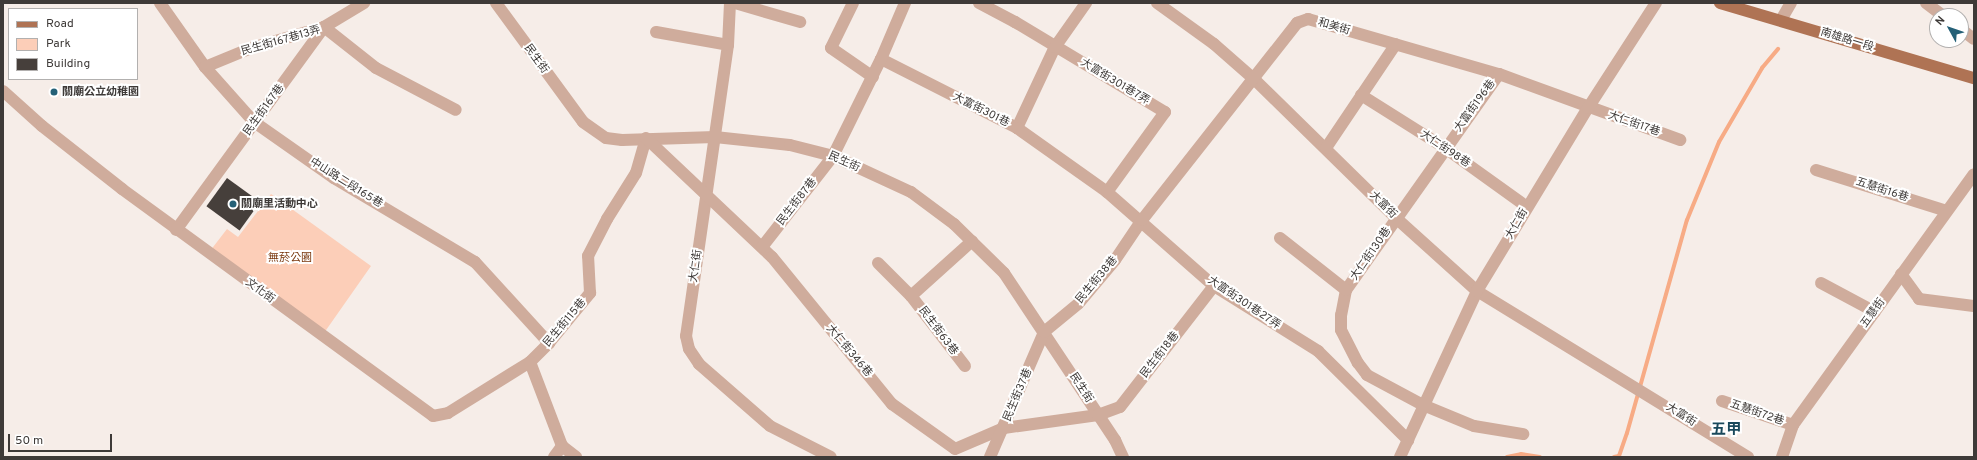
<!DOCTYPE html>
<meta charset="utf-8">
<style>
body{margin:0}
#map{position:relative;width:1977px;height:460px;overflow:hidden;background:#f6ede8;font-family:Overpass,"Noto Sans TC",sans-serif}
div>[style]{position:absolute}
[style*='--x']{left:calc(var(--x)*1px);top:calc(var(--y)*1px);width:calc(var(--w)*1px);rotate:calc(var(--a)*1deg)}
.green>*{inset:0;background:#fcceb8}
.stream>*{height:4px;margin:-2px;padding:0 2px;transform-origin:2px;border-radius:2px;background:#f7ab85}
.building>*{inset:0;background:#463f3b;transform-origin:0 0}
.minor>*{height:12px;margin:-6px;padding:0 6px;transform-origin:6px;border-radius:6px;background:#cfac9c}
.major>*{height:12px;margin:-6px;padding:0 6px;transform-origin:6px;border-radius:6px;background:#af7354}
.dots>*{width:11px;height:11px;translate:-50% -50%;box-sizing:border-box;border:2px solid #fff;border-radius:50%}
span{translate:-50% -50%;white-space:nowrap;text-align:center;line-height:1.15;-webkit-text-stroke:4px #fff;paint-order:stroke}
.street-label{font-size:11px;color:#3e3a38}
.poi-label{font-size:11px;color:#3e3a38;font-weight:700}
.left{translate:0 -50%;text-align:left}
.park-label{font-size:11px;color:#78350a}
.district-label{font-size:15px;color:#19495c;font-weight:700}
.frame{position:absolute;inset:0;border:4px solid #3e3a38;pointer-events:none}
.legend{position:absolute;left:8px;top:8px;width:130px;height:72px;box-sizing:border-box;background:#fff;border:1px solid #b2b0af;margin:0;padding:5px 7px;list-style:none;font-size:12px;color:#3e3a38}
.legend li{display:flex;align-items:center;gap:8px;height:20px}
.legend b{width:20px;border:1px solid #b2b0af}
.north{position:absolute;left:1929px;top:8px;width:40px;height:40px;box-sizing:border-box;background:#fff;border:1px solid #b2b0af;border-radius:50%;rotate:310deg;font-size:11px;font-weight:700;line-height:16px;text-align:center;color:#3e3a38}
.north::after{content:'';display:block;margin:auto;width:14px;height:18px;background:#246077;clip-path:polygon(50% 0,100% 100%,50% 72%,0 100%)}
.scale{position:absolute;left:8px;top:434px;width:104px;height:18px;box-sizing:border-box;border:2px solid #3e3a38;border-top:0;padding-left:5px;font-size:12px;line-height:14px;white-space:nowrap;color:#3e3a38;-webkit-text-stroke:3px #fff;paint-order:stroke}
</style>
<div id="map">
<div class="green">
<i style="clip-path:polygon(271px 194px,371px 266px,324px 333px,210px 251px,227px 229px,238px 237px)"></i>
</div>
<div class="stream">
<i style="--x:1507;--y:457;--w:14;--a:-12"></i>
<i style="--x:1521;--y:454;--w:19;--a:9"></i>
<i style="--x:1614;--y:457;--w:5;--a:-11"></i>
<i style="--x:1619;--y:456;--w:24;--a:-71"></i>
<i style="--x:1627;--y:433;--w:221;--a:-74.3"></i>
<i style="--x:1687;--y:220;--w:84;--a:-67.7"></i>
<i style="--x:1719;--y:142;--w:86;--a:-59.8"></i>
<i style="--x:1762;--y:68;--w:25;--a:-50"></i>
</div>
<div class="building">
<i style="left:227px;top:178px;width:41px;height:35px;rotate:36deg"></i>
</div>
<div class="minor">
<i style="--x:160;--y:3;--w:78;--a:54.9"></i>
<i style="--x:205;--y:67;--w:74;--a:48.3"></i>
<i style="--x:254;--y:122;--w:98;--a:35"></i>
<i style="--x:334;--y:178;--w:164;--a:30.8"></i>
<i style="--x:475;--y:262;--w:110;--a:47.6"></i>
<i style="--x:496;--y:3;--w:147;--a:53.8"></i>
<i style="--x:583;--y:122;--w:28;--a:35"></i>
<i style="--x:606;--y:138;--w:16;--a:7"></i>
<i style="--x:622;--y:140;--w:93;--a:-1.8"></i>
<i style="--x:715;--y:137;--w:75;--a:6.1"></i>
<i style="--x:790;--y:145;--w:44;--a:14.3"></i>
<i style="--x:833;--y:156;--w:86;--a:24.8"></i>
<i style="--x:911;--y:192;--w:54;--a:36.7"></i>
<i style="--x:954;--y:224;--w:70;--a:44.4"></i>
<i style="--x:1004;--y:273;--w:201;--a:56.4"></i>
<i style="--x:1115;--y:440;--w:19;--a:65"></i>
<i style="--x:730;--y:3;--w:42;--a:92.7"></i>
<i style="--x:728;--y:45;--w:294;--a:98.2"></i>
<i style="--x:686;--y:336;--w:13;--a:77"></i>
<i style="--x:689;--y:349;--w:18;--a:56"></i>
<i style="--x:699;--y:364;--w:94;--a:41.1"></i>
<i style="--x:770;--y:426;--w:68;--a:26.9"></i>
<i style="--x:735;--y:3;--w:68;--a:16.3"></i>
<i style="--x:853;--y:3;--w:50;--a:116.1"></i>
<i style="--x:831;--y:48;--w:51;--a:34.6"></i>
<i style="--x:979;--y:3;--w:41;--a:27.8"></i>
<i style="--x:1015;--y:22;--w:175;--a:31"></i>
<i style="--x:1165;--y:112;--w:99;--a:125.9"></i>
<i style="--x:1157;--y:3;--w:70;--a:35.7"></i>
<i style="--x:1214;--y:44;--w:53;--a:41.2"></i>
<i style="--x:1254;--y:79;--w:199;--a:44.4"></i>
<i style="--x:1396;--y:218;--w:109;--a:42"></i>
<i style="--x:1477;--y:291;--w:318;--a:31.5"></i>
<i style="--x:1926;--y:3;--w:21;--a:37"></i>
<i style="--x:1781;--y:20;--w:20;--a:-60"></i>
<i style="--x:1961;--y:29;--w:16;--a:38"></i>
<i style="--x:656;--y:32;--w:73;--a:10.2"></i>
<i style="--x:881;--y:59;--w:153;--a:26.9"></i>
<i style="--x:1017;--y:128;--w:89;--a:-64.9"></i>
<i style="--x:1055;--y:47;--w:54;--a:-54.8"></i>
<i style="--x:205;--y:67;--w:50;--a:-22.4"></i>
<i style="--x:251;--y:48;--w:76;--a:-16"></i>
<i style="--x:324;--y:27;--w:66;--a:38.3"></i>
<i style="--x:376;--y:68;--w:90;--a:27.7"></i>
<i style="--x:1499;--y:74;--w:265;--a:125.3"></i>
<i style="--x:1346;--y:290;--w:25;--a:101"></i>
<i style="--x:1341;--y:315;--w:15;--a:90"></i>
<i style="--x:1341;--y:330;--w:37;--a:63"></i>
<i style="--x:1358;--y:363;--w:15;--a:53"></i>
<i style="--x:1367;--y:375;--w:64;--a:28.2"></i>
<i style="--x:1423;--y:405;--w:55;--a:22.4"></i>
<i style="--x:1474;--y:426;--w:50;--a:9.3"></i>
<i style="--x:3;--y:91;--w:52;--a:41.9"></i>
<i style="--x:42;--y:126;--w:102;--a:38.2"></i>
<i style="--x:122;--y:189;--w:385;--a:36.1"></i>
<i style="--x:433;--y:416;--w:15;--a:-11"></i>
<i style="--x:448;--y:413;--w:97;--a:-31.9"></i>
<i style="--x:530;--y:362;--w:27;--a:-45"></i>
<i style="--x:549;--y:343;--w:65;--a:-50.6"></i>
<i style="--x:590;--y:293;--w:37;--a:-93"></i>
<i style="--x:588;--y:256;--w:42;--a:-62.8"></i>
<i style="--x:607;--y:219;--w:54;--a:-57.8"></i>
<i style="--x:636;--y:173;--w:36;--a:-74"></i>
<i style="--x:646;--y:138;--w:173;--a:43.4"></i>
<i style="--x:772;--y:257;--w:190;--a:50.8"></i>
<i style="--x:892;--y:404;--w:77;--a:35.5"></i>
<i style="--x:955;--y:449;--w:53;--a:-23.2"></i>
<i style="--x:1004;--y:428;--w:95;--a:-7.9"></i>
<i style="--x:1098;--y:415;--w:23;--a:-20"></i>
<i style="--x:1120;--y:407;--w:153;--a:-52.2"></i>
<i style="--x:1361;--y:95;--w:99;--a:32.2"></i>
<i style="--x:1445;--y:148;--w:101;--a:35.7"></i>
<i style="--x:1017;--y:128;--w:110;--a:35.4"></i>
<i style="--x:1107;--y:192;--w:142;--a:41.3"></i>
<i style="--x:1214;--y:286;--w:123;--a:32"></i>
<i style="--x:1318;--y:351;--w:127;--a:44.7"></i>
<i style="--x:1326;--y:148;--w:125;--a:-56.1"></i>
<i style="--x:1816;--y:170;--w:137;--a:17.4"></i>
<i style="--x:176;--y:230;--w:251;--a:-53.9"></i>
<i style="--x:324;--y:27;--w:47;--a:-31"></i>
<i style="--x:1280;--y:238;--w:84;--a:38.2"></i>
<i style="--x:762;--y:247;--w:115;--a:-52"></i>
<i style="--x:833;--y:156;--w:108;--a:-63.7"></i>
<i style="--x:881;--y:59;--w:61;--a:-66.8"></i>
<i style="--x:878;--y:263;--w:47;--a:45"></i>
<i style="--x:1901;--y:274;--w:31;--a:54"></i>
<i style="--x:1919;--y:299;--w:55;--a:7.3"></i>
<i style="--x:1821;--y:283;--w:61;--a:28.2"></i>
<i style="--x:530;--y:362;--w:90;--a:69.1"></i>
<i style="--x:562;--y:446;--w:18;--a:38"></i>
<i style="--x:965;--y:366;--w:88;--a:-127.6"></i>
<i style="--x:911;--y:296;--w:82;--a:-42"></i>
<i style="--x:1722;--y:401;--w:75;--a:18.7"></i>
<i style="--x:554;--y:457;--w:14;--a:-54"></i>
<i style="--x:990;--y:457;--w:136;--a:-66.6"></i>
<i style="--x:1044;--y:332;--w:45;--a:-39.6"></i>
<i style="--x:1079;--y:303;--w:56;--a:-50.1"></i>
<i style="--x:1115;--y:260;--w:48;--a:-56"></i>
<i style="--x:1142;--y:220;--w:251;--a:-51.8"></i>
<i style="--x:1297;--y:23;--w:12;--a:-20"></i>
<i style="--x:1308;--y:19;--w:199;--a:16.1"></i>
<i style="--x:1499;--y:74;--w:193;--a:20"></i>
<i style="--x:1400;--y:457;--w:183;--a:-65.1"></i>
<i style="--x:1477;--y:291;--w:214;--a:-58.8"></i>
<i style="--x:1588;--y:108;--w:125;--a:-57.1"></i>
<i style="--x:1782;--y:457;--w:34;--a:-71"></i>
<i style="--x:1793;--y:425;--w:309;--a:-54.2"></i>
</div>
<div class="major">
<i style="--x:1720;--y:3;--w:265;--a:16.5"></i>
</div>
<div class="dots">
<i style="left:54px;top:92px;background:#246077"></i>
<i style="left:233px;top:204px;background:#246077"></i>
</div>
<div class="street-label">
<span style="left:1334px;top:27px;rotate:16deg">和美街</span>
<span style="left:1847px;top:40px;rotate:17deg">南雄路一段</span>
<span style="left:281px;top:41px;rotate:-16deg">民生街167巷13弄</span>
<span style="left:536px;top:59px;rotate:54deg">民生街</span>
<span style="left:1115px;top:82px;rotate:31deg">大富街301巷7弄</span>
<span style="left:1475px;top:106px;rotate:-54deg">大富街196巷</span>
<span style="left:264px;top:110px;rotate:-54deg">民生街167巷</span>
<span style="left:981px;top:110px;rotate:27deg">大富街301巷</span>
<span style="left:1634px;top:124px;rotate:19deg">大仁街17巷</span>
<span style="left:1445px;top:149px;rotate:34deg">大仁街98巷</span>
<span style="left:844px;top:162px;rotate:24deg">民生街</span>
<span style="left:346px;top:183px;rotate:32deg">中山路二段165巷</span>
<span style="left:1882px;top:190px;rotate:18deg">五慧街16巷</span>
<span style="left:797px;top:202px;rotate:-52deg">民生街87巷</span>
<span style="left:1383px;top:205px;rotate:45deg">大富街</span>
<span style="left:1517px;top:224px;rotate:-60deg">大仁街</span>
<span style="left:1371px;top:254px;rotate:-55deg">大仁街130巷</span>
<span style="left:696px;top:266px;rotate:-82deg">大仁街</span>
<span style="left:1097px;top:280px;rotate:-50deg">民生街38巷</span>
<span style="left:260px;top:291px;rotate:36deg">文化街</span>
<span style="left:1244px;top:303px;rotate:34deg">大富街301巷27弄</span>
<span style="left:1873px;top:313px;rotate:-54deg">五慧街</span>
<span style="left:565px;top:323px;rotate:-50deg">民生街115巷</span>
<span style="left:938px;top:331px;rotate:53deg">民生街63巷</span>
<span style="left:849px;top:351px;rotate:50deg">大仁街346巷</span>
<span style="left:1160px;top:355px;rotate:-52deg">民生街18巷</span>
<span style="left:1081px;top:388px;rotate:57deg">民生街</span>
<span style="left:1018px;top:395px;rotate:-67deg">民生街37巷</span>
<span style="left:1757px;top:413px;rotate:19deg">五慧街72巷</span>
<span style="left:1681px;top:415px;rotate:32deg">大富街</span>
</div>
<div class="poi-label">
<span class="left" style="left:62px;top:92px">關廟公立幼稚園</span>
<span class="left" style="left:241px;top:204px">關廟里活動中心</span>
</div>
<div class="park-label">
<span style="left:290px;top:258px">無菸公園</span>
</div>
<div class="district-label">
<span style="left:1726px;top:431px">五甲</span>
</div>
<div class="frame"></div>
<ul class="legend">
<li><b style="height:5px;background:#af7354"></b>Road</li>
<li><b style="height:11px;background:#fcceb8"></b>Park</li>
<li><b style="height:11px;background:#463f3b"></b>Building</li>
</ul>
<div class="north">N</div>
<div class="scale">50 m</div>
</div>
